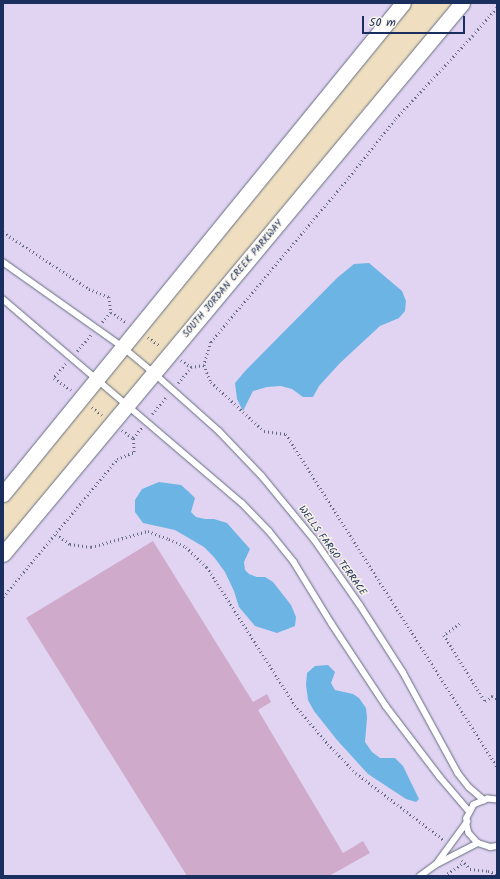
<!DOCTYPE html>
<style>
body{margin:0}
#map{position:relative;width:500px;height:879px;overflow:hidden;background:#efdfc0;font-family:Kalam,sans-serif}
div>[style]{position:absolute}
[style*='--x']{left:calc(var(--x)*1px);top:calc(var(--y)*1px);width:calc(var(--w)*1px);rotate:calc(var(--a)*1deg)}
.built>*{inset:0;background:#e1d4f3}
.water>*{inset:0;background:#6cb4e3}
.building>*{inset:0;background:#cfaacb}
.path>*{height:2.5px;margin-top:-1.25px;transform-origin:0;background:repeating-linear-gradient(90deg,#656d80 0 1px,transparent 0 4px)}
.roads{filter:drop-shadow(0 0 1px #656d80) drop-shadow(0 0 1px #656d80)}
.lane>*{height:5.5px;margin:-2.75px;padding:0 2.75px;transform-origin:2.75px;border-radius:2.75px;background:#fff}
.secondary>*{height:15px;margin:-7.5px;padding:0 7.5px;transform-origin:7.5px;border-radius:7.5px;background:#fff}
span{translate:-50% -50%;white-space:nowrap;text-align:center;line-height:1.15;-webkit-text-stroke:3px #f7f3e8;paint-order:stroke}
.street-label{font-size:10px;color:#1b2f5e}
.frame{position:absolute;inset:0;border:4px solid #1b2f5e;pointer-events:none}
.scale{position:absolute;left:362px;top:16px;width:103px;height:18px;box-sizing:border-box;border:2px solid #1b2f5e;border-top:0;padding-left:5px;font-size:12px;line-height:14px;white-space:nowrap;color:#1b2f5e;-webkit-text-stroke:3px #f7f3e8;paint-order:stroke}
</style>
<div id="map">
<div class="built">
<i style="clip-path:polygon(3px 3px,403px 3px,3px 494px)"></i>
<i style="clip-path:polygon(462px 3px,497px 3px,497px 876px,3px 876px,3px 554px)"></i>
</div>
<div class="water">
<i style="clip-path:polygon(369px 263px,402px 291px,406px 301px,405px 311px,399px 318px,380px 326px,340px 363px,319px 386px,313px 397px,303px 397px,292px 389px,281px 386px,267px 387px,253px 391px,243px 411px,237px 399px,235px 383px,246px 370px,337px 278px,354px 264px)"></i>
<i style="clip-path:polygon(159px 482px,181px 485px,189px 492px,195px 498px,191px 512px,196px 517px,205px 519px,214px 519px,227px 523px,250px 549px,244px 562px,245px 570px,249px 574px,257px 577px,265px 577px,273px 582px,291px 605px,296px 617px,295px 626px,277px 633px,255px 626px,239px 607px,234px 591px,225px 572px,214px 557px,204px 547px,175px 530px,143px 523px,135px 512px,135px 500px,142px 489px)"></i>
<i style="clip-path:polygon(328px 665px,335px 672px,331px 683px,335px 690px,353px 694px,359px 698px,366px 708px,367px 718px,365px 742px,372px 752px,380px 758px,395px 758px,403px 766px,419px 799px,416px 802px,406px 799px,368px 774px,337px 740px,314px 711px,308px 700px,306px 685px,307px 673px,315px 666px)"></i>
</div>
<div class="building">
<i style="clip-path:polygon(153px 541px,253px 702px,267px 694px,271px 702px,258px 710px,343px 853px,363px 841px,370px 853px,329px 876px,187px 876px,26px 618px)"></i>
</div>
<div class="path">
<i style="--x:497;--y:8;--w:37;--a:131"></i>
<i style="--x:473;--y:36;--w:115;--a:132.9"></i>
<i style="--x:395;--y:120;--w:75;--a:128.5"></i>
<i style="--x:348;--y:179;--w:213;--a:130"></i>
<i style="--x:211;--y:342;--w:24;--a:107"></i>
<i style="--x:204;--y:365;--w:18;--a:68"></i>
<i style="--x:211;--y:382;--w:72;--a:42.8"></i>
<i style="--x:264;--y:431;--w:22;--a:8"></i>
<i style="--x:286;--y:434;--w:394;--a:57.6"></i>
<i style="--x:3;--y:232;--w:103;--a:33.5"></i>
<i style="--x:89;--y:289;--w:22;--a:22"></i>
<i style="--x:109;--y:297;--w:15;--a:82"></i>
<i style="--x:111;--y:312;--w:18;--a:34"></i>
<i style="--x:102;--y:322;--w:13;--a:-48"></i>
<i style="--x:148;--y:337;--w:15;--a:37"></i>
<i style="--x:77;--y:351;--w:21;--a:-49"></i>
<i style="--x:181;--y:360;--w:12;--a:35"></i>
<i style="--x:191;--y:367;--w:13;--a:-9"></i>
<i style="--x:66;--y:364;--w:18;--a:131"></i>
<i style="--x:54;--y:378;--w:21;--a:35"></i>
<i style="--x:178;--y:383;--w:21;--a:-51"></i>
<i style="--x:92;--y:407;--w:13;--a:39"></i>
<i style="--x:152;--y:414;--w:23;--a:-50"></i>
<i style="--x:122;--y:430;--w:14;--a:36"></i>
<i style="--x:56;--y:534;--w:17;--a:36"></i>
<i style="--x:70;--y:544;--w:21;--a:8"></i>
<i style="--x:91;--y:547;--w:59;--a:-15.7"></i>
<i style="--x:148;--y:531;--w:22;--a:21"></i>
<i style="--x:169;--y:539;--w:19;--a:25"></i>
<i style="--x:186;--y:547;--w:29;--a:44"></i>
<i style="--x:207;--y:567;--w:164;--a:57.5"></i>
<i style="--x:295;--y:705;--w:51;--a:49.8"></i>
<i style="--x:328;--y:744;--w:40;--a:46"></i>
<i style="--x:356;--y:773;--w:111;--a:37.3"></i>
<i style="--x:3;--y:597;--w:179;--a:-50.4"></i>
<i style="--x:117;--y:459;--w:18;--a:-22"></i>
<i style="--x:134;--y:452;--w:14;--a:-94"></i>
<i style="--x:133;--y:438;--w:14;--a:-51"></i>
<i style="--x:460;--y:624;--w:19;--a:145"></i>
<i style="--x:444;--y:635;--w:78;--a:58.2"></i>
<i style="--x:485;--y:701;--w:9;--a:-36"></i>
<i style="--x:492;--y:696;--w:6;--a:31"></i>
<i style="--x:462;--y:860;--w:12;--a:48"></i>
<i style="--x:470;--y:869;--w:18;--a:6"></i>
<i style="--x:488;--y:871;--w:9;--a:18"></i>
<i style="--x:444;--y:876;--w:23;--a:-34"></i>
</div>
<div class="roads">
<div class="lane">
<i style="--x:3;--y:262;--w:147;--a:35.3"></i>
<i style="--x:123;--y:347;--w:40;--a:40"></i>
<i style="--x:154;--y:373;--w:87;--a:41.7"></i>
<i style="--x:219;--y:431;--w:62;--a:46.3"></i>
<i style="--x:262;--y:476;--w:82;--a:50.5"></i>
<i style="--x:314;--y:539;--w:80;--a:55.1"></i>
<i style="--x:360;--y:605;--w:80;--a:57.3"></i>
<i style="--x:403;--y:672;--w:115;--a:61.4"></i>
<i style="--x:458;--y:773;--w:18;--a:52"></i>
<i style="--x:469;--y:787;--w:20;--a:41"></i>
<i style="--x:3;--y:299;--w:314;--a:40.5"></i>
<i style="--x:242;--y:503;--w:39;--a:46"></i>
<i style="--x:269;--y:531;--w:40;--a:51"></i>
<i style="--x:294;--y:562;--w:73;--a:58.5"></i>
<i style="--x:332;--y:624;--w:98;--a:56.6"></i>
<i style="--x:386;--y:706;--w:89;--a:52.7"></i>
<i style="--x:440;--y:777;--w:45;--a:49.5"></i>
<i style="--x:497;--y:800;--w:9;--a:-174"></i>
<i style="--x:488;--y:799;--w:15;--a:157"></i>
<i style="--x:474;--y:805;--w:15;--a:118"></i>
<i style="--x:467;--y:818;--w:8;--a:90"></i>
<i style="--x:467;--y:826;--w:7;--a:74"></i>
<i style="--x:469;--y:833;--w:13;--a:48"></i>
<i style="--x:478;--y:843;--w:13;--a:18"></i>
<i style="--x:490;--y:847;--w:7;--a:-8"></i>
<i style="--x:437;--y:863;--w:51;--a:-53.8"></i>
<i style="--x:420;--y:876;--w:19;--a:-36"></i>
<i style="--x:435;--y:865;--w:48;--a:-27.1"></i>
</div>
<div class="secondary">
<i style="--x:3;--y:494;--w:633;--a:-50.83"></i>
<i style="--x:3;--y:554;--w:717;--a:-50.2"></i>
</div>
</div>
<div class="street-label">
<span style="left:233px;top:279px;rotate:-50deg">SOUTH JORDAN CREEK PARKWAY</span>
<span style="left:332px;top:551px;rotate:54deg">WELLS FARGO TERRACE</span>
</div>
<div class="frame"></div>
<div class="scale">50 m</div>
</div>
